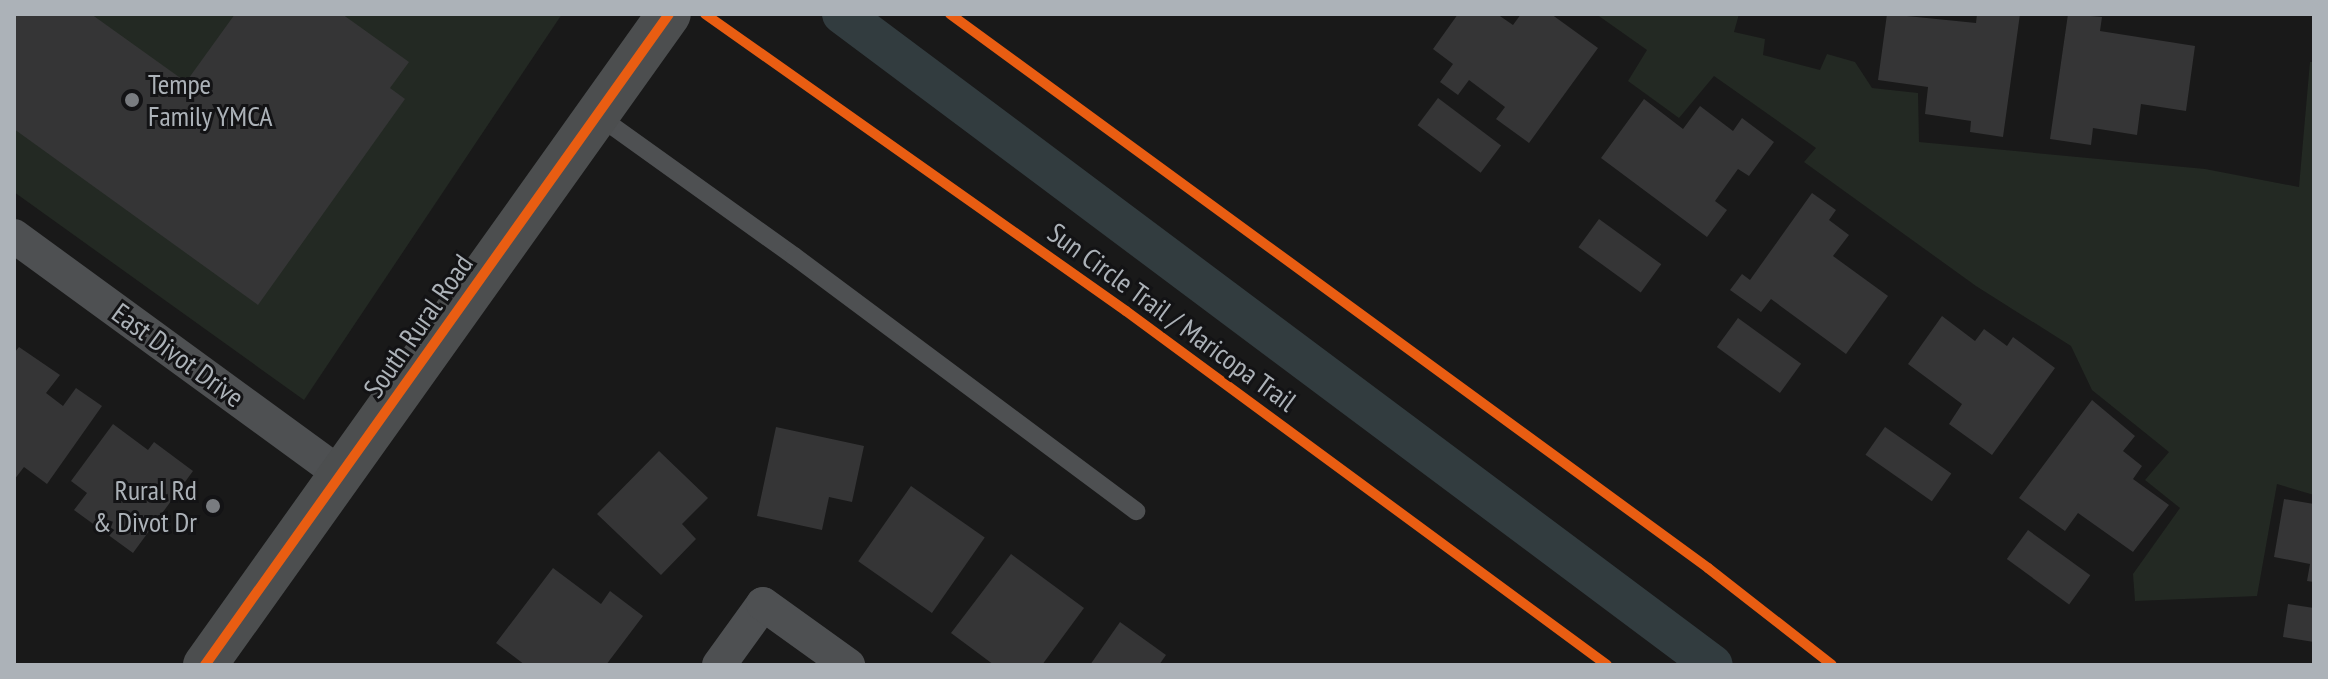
<!DOCTYPE html>
<style>
body{margin:0}
#map{position:relative;width:2328px;height:679px;overflow:hidden;background:#191919;font-family:"PT Sans Narrow",sans-serif}
div>[style]{position:absolute}
[style*='--x']{left:calc(var(--x)*1px);top:calc(var(--y)*1px);width:calc(var(--w)*1px);rotate:calc(var(--a)*1deg)}
.green>*{inset:0;background:#232923}
.canal>*{height:40px;margin:-20px;padding:0 20px;transform-origin:20px;border-radius:20px;background:#323c3f}
.building>*{inset:0;background:#353536;transform-origin:0 0}
.lane>*{height:18px;margin:-9px;padding:0 9px;transform-origin:9px;border-radius:9px;background:#4e5052}
.street>*{height:34px;margin:-17px;padding:0 17px;transform-origin:17px;border-radius:17px;background:#4e5052}
.secondary>*{height:44px;margin:-22px;padding:0 22px;transform-origin:22px;border-radius:22px;background:#4c4e4f}
.cycleway>*{height:10px;margin:-5px;padding:0 5px;transform-origin:5px;border-radius:5px;background:#e95d12}
.dots>*{width:22px;height:22px;translate:-50% -50%;box-sizing:border-box;border:4px solid #131315;border-radius:50%}
span{translate:-50% -50%;white-space:nowrap;text-align:center;line-height:1.15;-webkit-text-stroke:6px #131315;paint-order:stroke}
.poi-label{font-size:28px;color:#acb2b8}
.left{translate:0 -50%;text-align:left}
.right{translate:-100% -50%;text-align:right}
.street-label{font-size:28px;color:#acb2b8}
.frame{position:absolute;inset:0;border:16px solid #acb2b8;pointer-events:none}
</style>
<div id="map">
<div class="green">
<i style="clip-path:polygon(14px 14px,562px 14px,304px 400px,14px 192px)"></i>
<i style="clip-path:polygon(1596px 14px,1739px 14px,1734px 32px,1765px 39px,1763px 55px,1820px 70px,1827px 54px,1855px 62px,1872px 88px,1918px 93px,1919px 142px,2205px 169px,2299px 187px,2310px 62px,2314px 62px,2314px 495px,2277px 484px,2257px 596px,2135px 601px,2133px 574px,2180px 508px,2145px 480px,2169px 452px,2092px 390px,2071px 346px,1976px 286px,1804px 162px,1816px 148px,1714px 76px,1679px 118px,1628px 81px,1647px 50px)"></i>
</div>
<div class="canal">
<i style="--x:842;--y:14;--w:1087;--a:36.78"></i>
</div>
<div class="building">
<i style="clip-path:polygon(14px 14px,91px 14px,186px 82px,235px 14px,342px 14px,409px 62px,390px 88px,405px 99px,258px 305px,14px 129px)"></i>
<i style="clip-path:polygon(1458px 14px,1497px 14px,1513px 25px,1521px 14px,1551px 14px,1598px 48px,1529px 143px,1496px 119px,1505px 107px,1469px 80px,1458px 95px,1440px 82px,1453px 64px,1433px 49px)"></i>
<i style="clip-path:polygon(1887px 14px,1976px 23px,1977px 14px,2020px 14px,2003px 137px,1970px 132px,1971px 121px,1925px 114px,1928px 87px,1878px 80px)"></i>
<i style="clip-path:polygon(2068px 14px,2102px 17px,2100px 31px,2195px 46px,2186px 111px,2141px 104px,2137px 135px,2093px 128px,2091px 145px,2050px 139px)"></i>
<i style="left:1438px;top:98px;width:79px;height:34px;rotate:37deg"></i>
<i style="clip-path:polygon(1644px 99px,1683px 129px,1700px 106px,1733px 131px,1742px 118px,1774px 142px,1749px 176px,1738px 169px,1715px 201px,1727px 210px,1707px 237px,1601px 158px)"></i>
<i style="clip-path:polygon(1812px 193px,1836px 210px,1829px 220px,1849px 235px,1833px 256px,1888px 296px,1846px 354px,1771px 299px,1761px 312px,1730px 290px,1742px 274px,1750px 280px)"></i>
<i style="left:1599px;top:219px;width:77px;height:35px;rotate:36deg"></i>
<i style="clip-path:polygon(1942px 316px,1975px 341px,1984px 329px,2007px 346px,2013px 337px,2055px 368px,1992px 455px,1949px 424px,1962px 404px,1908px 364px)"></i>
<i style="left:1738px;top:318px;width:78px;height:36px;rotate:36deg"></i>
<i style="clip-path:polygon(19px 347px,60px 375px,46px 393px,63px 406px,76px 388px,102px 406px,47px 484px,24px 467px,14px 480px,14px 353px)"></i>
<i style="clip-path:polygon(2092px 400px,2135px 436px,2123px 451px,2142px 466px,2133px 479px,2169px 505px,2133px 552px,2078px 513px,2065px 531px,2019px 498px)"></i>
<i style="clip-path:polygon(113px 424px,148px 450px,154px 442px,193px 471px,133px 553px,74px 510px,87px 493px,71px 481px)"></i>
<i style="clip-path:polygon(776px 427px,864px 446px,852px 502px,829px 497px,822px 530px,757px 516px)"></i>
<i style="left:1885px;top:427px;width:81px;height:34px;rotate:35deg"></i>
<i style="clip-path:polygon(659px 451px,708px 498px,682px 524px,696px 539px,661px 575px,597px 514px)"></i>
<i style="left:911px;top:486px;width:90px;height:92px;rotate:35deg"></i>
<i style="clip-path:polygon(2284px 499px,2314px 504px,2314px 582px,2307px 581px,2310px 564px,2274px 557px)"></i>
<i style="left:2028px;top:530px;width:77px;height:36px;rotate:36deg"></i>
<i style="clip-path:polygon(1011px 554px,1084px 608px,1042px 665px,994px 665px,951px 633px)"></i>
<i style="clip-path:polygon(553px 568px,601px 604px,610px 591px,643px 616px,606px 665px,525px 665px,496px 643px)"></i>
<i style="clip-path:polygon(2288px 604px,2314px 608px,2314px 642px,2283px 637px)"></i>
<i style="clip-path:polygon(1120px 622px,1166px 655px,1159px 665px,1090px 665px)"></i>
</div>
<div class="lane">
<i style="--x:597;--y:115;--w:242;--a:35.6"></i>
<i style="--x:794;--y:256;--w:427;--a:36.7"></i>
</div>
<div class="street">
<i style="--x:14;--y:236;--w:406;--a:36.1"></i>
<i style="--x:719;--y:665;--w:75;--a:-54.2"></i>
<i style="--x:763;--y:604;--w:105;--a:35.7"></i>
</div>
<div class="secondary">
<i style="--x:205;--y:665;--w:799;--a:-54.52"></i>
</div>
<div class="cycleway">
<i style="--x:705;--y:14;--w:515;--a:35.2"></i>
<i style="--x:1126;--y:311;--w:597;--a:36.35"></i>
<i style="--x:950;--y:14;--w:939;--a:36.16"></i>
<i style="--x:1708;--y:568;--w:157;--a:38"></i>
<i style="--x:205;--y:665;--w:799;--a:-54.52"></i>
</div>
<div class="dots">
<i style="left:132px;top:100px;background:#797c80"></i>
<i style="left:213px;top:506px;background:#797c80"></i>
</div>
<div class="poi-label">
<span class="left" style="left:148px;top:100px">Tempe<br>Family YMCA</span>
<span class="right" style="left:197px;top:506px">Rural Rd<br>&amp; Divot Dr</span>
</div>
<div class="street-label">
<span style="left:1172px;top:317px;rotate:36deg">Sun Circle Trail / Maricopa Trail</span>
<span style="left:418px;top:326px;rotate:-55deg">South Rural Road</span>
<span style="left:178px;top:355px;rotate:36deg">East Divot Drive</span>
</div>
<div class="frame"></div>
</div>
